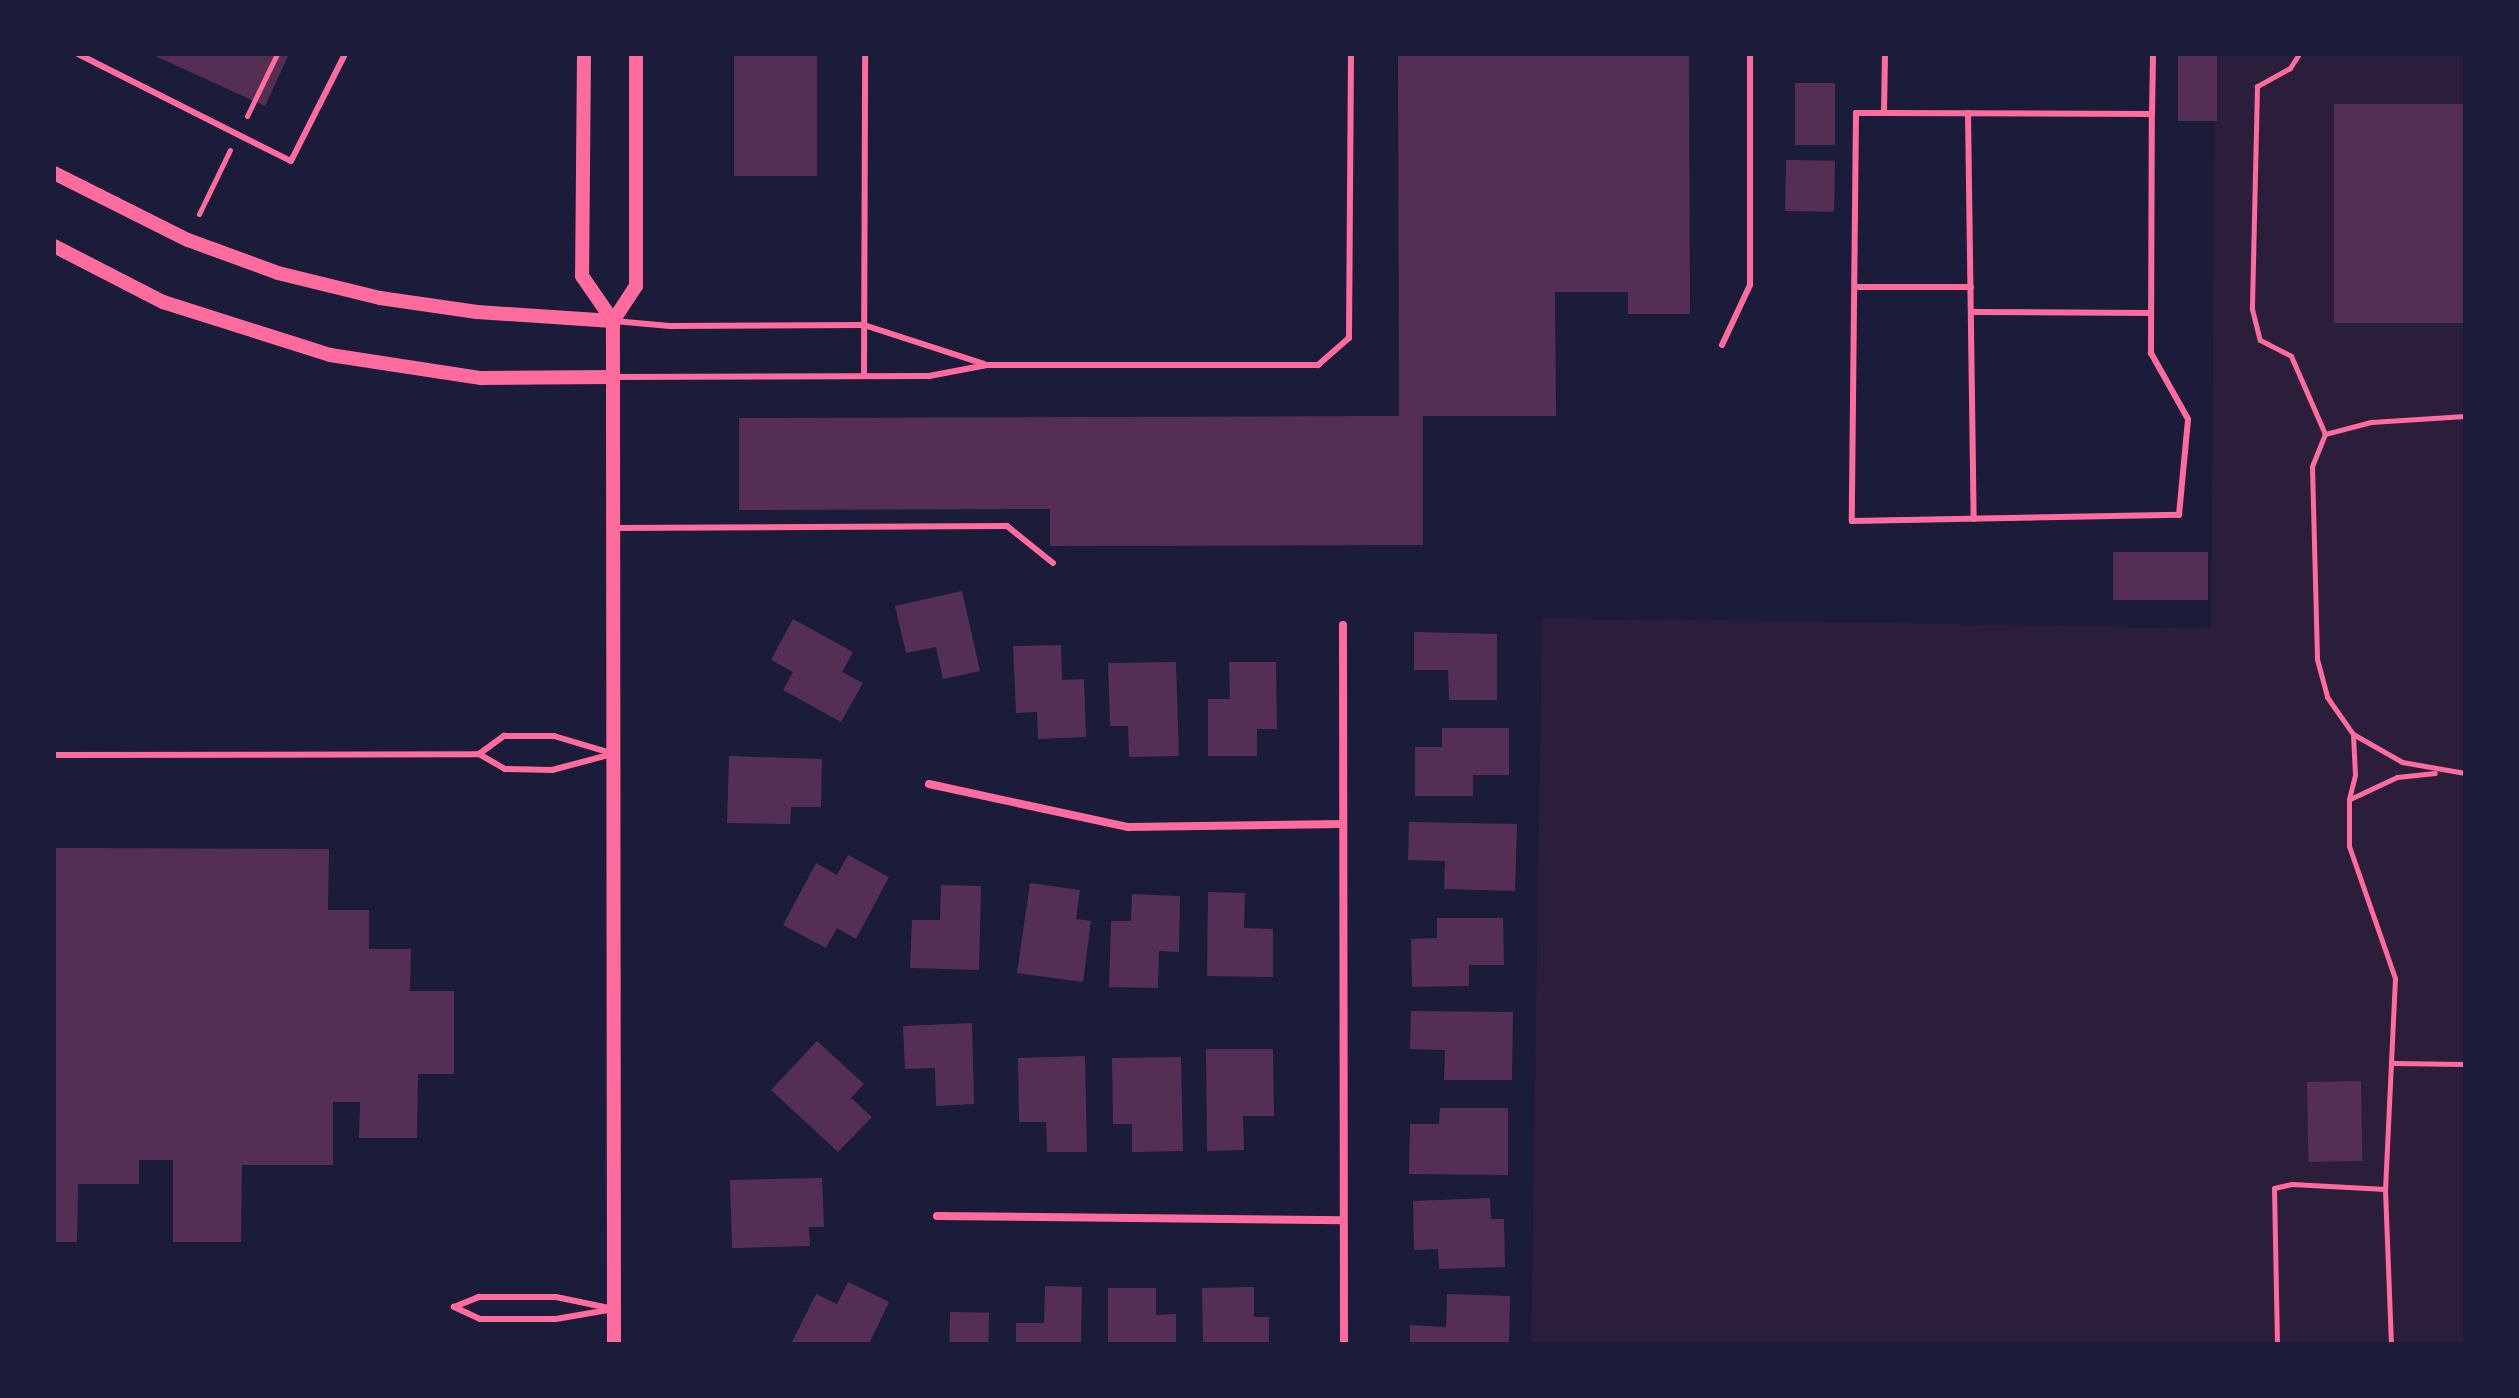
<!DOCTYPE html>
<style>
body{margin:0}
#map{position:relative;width:2519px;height:1398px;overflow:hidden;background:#1b1b3a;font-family:Montserrat,sans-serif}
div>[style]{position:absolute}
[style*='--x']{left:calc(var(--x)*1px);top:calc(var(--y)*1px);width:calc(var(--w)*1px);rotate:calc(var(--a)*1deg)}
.green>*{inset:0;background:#2a1e3b}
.building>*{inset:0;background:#542f53;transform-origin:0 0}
.path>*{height:5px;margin:-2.5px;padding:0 2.5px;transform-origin:2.5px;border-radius:2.5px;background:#ff6b9d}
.service>*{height:6px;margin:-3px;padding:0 3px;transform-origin:3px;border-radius:3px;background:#ff6b9d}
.minor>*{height:8px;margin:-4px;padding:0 4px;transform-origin:4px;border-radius:4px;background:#ff6b9d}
.tertiary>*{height:14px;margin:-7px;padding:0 7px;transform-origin:7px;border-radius:7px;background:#ff6b9d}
span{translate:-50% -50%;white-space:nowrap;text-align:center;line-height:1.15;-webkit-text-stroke:6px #1b1b3a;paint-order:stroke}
.frame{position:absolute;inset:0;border:56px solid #1b1b3a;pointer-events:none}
</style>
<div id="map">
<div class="green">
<i style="clip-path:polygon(2215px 54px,2465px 54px,2465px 1344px,1531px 1344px,1542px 618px,2211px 628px)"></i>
</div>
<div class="building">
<i style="clip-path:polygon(151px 54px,289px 54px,265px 106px)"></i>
<i style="left:734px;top:54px;width:83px;height:122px"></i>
<i style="clip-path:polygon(1398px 54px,1689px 54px,1690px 314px,1628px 314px,1628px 292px,1555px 292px,1556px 416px,1423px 416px,1423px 545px,1050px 546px,1050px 509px,739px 510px,739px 418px,1399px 416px)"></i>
<i style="left:2178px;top:54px;width:39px;height:67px"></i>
<i style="left:1795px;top:83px;width:40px;height:62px"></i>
<i style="left:2334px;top:104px;width:131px;height:219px"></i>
<i style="left:1786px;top:160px;width:49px;height:51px;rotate:1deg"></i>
<i style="left:2208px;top:552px;width:48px;height:95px;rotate:90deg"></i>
<i style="clip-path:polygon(962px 591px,980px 671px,943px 679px,936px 647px,906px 653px,895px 606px)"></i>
<i style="clip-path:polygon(793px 619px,853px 652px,842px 672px,863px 683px,841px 722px,783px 690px,793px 672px,771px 660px)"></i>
<i style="clip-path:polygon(1414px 632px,1497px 634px,1497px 700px,1449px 700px,1448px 670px,1414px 670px)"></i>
<i style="clip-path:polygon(1061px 645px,1062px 680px,1084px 679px,1086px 737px,1038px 739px,1037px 712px,1016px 713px,1013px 646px)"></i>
<i style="clip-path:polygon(1176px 662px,1179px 756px,1129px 757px,1128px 726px,1110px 726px,1108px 663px)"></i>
<i style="clip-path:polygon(1229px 662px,1276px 662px,1277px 729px,1257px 729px,1257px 756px,1208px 756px,1208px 699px,1230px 699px)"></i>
<i style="clip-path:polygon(1442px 728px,1509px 728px,1509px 775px,1473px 775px,1473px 796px,1415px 796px,1415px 747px,1442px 747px)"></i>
<i style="clip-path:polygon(729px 756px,822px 759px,821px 807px,791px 807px,790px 824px,727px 823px)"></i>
<i style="clip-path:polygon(1409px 822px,1517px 824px,1515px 891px,1444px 889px,1445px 861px,1408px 860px)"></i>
<i style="clip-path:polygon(54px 848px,329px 849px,328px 910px,369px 910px,369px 949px,411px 949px,410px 991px,454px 991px,454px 1074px,418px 1074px,417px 1138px,359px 1138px,360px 1102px,333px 1102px,333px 1165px,242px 1165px,241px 1242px,173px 1242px,173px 1160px,139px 1160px,139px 1184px,78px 1184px,77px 1242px,54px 1242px)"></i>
<i style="clip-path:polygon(848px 855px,889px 877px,856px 939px,837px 928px,826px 948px,783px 925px,816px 863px,837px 875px)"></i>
<i style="clip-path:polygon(1030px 883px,1080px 890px,1076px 919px,1091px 921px,1083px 982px,1017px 973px)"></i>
<i style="clip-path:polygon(941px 885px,981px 886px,979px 970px,910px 968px,912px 920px,940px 920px)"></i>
<i style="clip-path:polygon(1208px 892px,1245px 893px,1244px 928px,1273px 929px,1273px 977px,1207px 976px)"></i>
<i style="clip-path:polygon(1132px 894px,1180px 896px,1179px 952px,1159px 951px,1158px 988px,1109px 987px,1111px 921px,1131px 921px)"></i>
<i style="clip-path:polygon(1437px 918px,1503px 918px,1504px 965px,1469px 965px,1469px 986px,1412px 987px,1411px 939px,1437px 938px)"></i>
<i style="clip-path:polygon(1411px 1011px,1513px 1012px,1512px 1080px,1444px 1080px,1445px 1050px,1410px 1049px)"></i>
<i style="clip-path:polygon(972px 1023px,974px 1104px,936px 1106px,935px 1068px,905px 1069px,903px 1026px)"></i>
<i style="clip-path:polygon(817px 1041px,864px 1084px,851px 1098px,872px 1117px,838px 1152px,771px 1090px)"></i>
<i style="clip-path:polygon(1206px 1049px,1273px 1049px,1274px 1116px,1243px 1116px,1244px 1150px,1207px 1151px)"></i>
<i style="clip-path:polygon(1085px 1056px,1087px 1152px,1047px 1152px,1046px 1122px,1019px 1122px,1018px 1058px)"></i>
<i style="clip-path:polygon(1181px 1057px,1183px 1151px,1132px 1152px,1132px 1124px,1113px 1124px,1112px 1058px)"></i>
<i style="left:2361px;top:1081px;width:80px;height:54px;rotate:89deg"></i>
<i style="clip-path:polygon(1440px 1108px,1508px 1108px,1508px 1175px,1409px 1174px,1410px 1124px,1439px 1124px)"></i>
<i style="clip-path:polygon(822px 1178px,824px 1227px,809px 1227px,810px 1246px,732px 1248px,730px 1180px)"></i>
<i style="clip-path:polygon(1490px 1198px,1491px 1219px,1504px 1219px,1505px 1267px,1439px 1269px,1438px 1249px,1414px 1250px,1413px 1201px)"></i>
<i style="clip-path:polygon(848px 1282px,889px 1302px,869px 1344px,791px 1344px,816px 1294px,837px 1304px)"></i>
<i style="clip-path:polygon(1045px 1286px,1082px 1287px,1081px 1344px,1016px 1344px,1016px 1323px,1044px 1323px)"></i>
<i style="clip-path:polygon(1254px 1287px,1254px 1317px,1269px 1317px,1269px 1344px,1203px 1344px,1202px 1288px)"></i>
<i style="clip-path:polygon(1108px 1288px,1156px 1288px,1156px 1315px,1176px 1314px,1176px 1344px,1108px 1344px)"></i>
<i style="clip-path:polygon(1447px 1294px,1510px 1296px,1509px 1344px,1410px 1344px,1410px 1325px,1446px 1327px)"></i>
<i style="left:950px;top:1312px;width:39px;height:32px;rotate:1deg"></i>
</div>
<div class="path">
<i style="--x:2299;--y:54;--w:17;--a:123"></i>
<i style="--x:2290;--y:68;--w:38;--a:151"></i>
<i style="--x:2257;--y:86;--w:223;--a:91.3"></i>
<i style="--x:2252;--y:309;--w:32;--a:76"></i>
<i style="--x:2260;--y:340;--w:35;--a:27"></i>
<i style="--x:2291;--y:356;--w:85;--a:66.4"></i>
<i style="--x:247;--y:116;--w:69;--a:-64.2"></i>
<i style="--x:199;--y:214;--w:71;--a:-64.2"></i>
<i style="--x:2465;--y:416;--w:94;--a:176.3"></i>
<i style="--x:2371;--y:422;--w:48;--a:165.4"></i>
<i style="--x:2325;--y:434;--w:35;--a:112"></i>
<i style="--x:2312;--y:467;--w:192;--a:88.5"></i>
<i style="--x:2317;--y:659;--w:39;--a:75"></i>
<i style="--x:2327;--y:697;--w:45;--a:54.9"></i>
<i style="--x:2353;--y:734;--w:56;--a:29.7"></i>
<i style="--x:2402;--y:762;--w:64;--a:9.9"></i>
<i style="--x:2353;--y:734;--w:41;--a:87.2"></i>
<i style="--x:2355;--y:775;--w:25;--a:104"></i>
<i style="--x:2349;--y:799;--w:47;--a:90"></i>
<i style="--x:2349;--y:846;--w:140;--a:70.8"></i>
<i style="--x:2395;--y:978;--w:211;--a:92.7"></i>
<i style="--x:2385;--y:1189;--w:155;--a:87.8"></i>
<i style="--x:2350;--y:799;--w:52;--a:-25.1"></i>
<i style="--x:2397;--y:777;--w:38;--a:-6"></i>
<i style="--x:2394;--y:1063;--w:70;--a:0.8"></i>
<i style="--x:2277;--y:1344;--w:156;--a:-91.1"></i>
<i style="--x:2274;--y:1188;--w:18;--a:-13"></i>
<i style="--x:2292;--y:1184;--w:93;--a:3.1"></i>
</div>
<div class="service">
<i style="--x:78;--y:54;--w:238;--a:26.7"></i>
<i style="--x:291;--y:161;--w:120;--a:-63.2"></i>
<i style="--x:1885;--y:54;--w:59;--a:91"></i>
<i style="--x:1884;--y:113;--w:268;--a:0.2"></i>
<i style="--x:2152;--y:114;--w:60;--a:-89"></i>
<i style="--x:1884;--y:113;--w:28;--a:180"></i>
<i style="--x:1856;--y:113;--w:408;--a:90.6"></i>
<i style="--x:1852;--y:521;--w:327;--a:-1.1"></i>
<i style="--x:2179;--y:515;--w:96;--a:-84.6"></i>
<i style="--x:2188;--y:419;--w:76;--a:-119.3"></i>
<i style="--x:2151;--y:353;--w:239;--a:-89.8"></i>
<i style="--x:1968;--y:113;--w:406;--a:89.2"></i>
<i style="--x:1855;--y:287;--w:116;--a:0"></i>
<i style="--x:1971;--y:312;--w:180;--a:0.3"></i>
<i style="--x:614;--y:321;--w:56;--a:5.1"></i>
<i style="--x:670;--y:326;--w:194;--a:-0.3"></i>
<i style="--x:864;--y:325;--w:126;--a:18"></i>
<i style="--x:1722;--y:345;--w:66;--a:-65"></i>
<i style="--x:1750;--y:285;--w:231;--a:-90"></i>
<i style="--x:864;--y:376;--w:322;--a:-89.8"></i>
<i style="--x:612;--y:377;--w:317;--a:-0.2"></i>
<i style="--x:929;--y:376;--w:59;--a:-10.7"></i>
<i style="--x:987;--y:365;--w:331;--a:0"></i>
<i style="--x:1318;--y:365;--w:41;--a:-41.1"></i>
<i style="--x:1349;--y:338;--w:284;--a:-89.6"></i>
<i style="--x:613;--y:528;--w:394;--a:-0.3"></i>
<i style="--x:1007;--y:526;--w:59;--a:38.8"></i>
<i style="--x:479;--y:754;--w:31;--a:-36"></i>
<i style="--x:504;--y:736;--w:50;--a:0"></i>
<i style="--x:554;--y:736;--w:59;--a:16.6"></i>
<i style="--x:54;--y:755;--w:425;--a:-0.1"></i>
<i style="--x:479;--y:754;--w:30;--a:30"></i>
<i style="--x:505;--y:769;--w:47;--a:1.2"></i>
<i style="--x:552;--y:770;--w:62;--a:-14.9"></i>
<i style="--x:479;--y:1297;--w:77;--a:0"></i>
<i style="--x:556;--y:1297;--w:59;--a:11.7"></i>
<i style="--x:614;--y:1309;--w:59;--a:170.2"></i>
<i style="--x:556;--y:1319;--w:76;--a:180"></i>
<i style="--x:480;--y:1319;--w:29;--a:-155"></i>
<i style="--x:454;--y:1307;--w:27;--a:-22"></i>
</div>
<div class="minor">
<i style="--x:1343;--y:625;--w:719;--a:89.92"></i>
<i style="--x:929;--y:784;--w:204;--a:12.2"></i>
<i style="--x:1128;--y:827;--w:214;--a:-0.8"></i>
<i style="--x:937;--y:1216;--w:406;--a:0.6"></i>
</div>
<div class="tertiary">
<i style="--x:584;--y:54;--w:222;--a:90.5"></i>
<i style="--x:582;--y:276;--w:55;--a:55.4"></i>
<i style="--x:54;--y:173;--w:150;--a:26.6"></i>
<i style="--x:188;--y:240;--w:96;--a:20.1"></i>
<i style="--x:278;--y:273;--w:105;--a:13.8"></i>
<i style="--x:380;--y:298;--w:98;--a:8.2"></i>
<i style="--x:477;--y:312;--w:136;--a:3.8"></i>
<i style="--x:54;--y:246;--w:123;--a:27.2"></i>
<i style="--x:163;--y:302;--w:175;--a:17.6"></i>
<i style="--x:330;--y:355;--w:153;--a:8.7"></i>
<i style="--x:481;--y:378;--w:131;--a:-0.4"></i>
<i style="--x:614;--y:1344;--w:1023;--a:-90.06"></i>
<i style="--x:613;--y:321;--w:42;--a:-56.7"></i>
<i style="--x:636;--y:286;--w:232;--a:-90"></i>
</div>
<div class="frame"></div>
</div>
